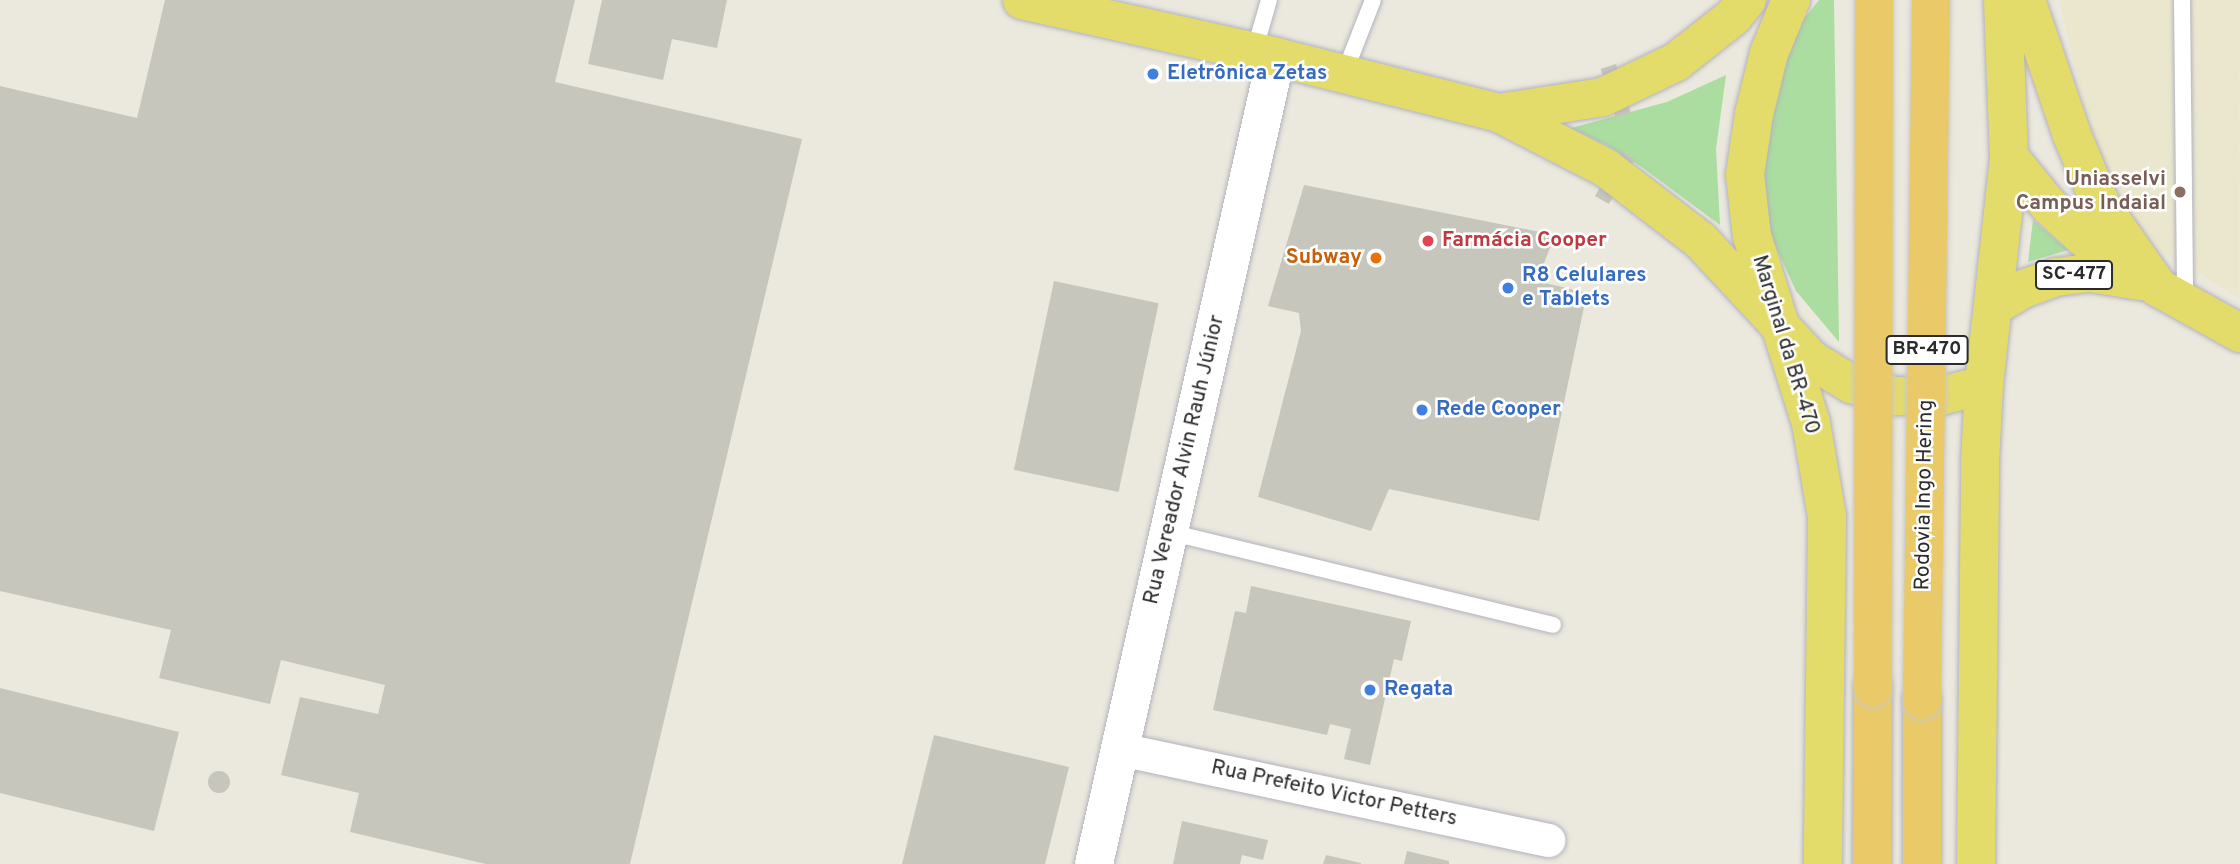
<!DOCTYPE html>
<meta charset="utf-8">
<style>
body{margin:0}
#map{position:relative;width:2240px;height:864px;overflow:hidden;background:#ebe8de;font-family:Overpass,sans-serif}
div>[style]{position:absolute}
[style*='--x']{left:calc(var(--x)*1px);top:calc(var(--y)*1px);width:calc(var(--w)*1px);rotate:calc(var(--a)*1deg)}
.education>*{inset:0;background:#ebe7cf}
.green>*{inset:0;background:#abdda0}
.building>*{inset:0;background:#c7c6bd;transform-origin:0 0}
.round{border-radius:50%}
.roads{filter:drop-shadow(0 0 2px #b2b2bd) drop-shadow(0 0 2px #b2b2bd)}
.service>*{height:16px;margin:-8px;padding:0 8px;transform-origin:8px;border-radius:8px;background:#fff}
.minor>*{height:33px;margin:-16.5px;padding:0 16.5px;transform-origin:16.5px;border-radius:16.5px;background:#fff}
.tertiary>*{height:38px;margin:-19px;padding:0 19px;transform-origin:19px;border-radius:19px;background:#fff}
.primary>*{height:38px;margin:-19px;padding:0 19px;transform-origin:19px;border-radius:19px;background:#e4dc6a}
.trunk>*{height:38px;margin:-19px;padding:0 19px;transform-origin:19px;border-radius:19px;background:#eaca68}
.bridges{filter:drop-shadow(0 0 2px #c8c8c8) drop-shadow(0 0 2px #c8c8c8)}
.trunk-bridge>*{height:38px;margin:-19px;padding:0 19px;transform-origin:19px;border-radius:19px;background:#eaca68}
.dots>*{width:19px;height:19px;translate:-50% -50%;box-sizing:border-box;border:4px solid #fff;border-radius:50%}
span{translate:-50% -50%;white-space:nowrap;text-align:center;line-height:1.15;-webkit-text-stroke:5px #fff;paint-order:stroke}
.shield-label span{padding:2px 5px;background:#fff;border:2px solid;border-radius:5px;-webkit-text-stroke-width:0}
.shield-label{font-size:19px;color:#2b2b2b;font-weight:700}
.shop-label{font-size:21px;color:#366cbe;font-weight:700}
.left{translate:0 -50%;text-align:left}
.education-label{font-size:21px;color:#785e54;font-weight:700}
.right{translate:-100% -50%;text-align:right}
.health-label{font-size:21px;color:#be3a42;font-weight:700}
.food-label{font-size:21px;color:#c56008;font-weight:700}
.street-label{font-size:21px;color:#2b2b2b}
</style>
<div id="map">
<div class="education">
<i style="clip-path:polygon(2059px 0,2240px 0,2239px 298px,2149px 244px,2092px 140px)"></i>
</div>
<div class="green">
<i style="clip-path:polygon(1819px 0,1834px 0,1839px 342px,1796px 291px,1768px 230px,1757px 164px,1791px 35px)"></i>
<i style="clip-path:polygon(1726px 75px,1716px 149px,1720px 225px,1643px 168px,1610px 147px,1571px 128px,1667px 102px)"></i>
<i style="clip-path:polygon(2033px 220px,2068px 250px,2028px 262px)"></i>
</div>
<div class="building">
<i style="clip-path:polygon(165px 0,575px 0,555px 82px,802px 139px,630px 864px,486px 864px,350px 832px,359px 793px,281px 775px,300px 697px,378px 714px,385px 685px,281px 660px,270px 704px,159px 678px,171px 630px,0 591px,0 86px,137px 118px)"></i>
<i style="clip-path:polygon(602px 0,727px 0,717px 48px,672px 39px,663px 80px,588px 64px)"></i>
<i style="left:1616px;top:64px;width:51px;height:16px;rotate:73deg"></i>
<i style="left:1621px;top:151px;width:16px;height:52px;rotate:30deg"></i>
<i style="clip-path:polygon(1304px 185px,1555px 235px,1537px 281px,1587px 293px,1539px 521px,1389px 489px,1371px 531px,1258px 497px,1301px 331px,1299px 313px,1268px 306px)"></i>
<i style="left:1054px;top:281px;width:107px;height:193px;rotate:12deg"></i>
<i style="clip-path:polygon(1251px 586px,1411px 621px,1402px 661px,1394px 659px,1370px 765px,1344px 759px,1351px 729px,1330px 724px,1327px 735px,1213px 710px,1235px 611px,1246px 613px)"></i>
<i style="clip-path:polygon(0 688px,179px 732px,154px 831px,0 793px)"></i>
<i style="clip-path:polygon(934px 735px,1069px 767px,1045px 864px,902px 864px)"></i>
<i class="round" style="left:208px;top:771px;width:22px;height:22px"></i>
<i style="clip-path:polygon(1182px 821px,1268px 840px,1263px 860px,1242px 855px,1240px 864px,1173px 864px)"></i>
<i style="clip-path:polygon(1407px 851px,1449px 861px,1449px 864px,1404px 864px)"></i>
<i style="clip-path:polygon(1326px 855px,1361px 863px,1361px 864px,1323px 864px)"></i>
</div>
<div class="roads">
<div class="service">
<i style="--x:2182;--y:0;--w:302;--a:89.4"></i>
<i style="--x:1254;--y:52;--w:54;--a:-73.9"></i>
<i style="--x:1344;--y:74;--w:79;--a:-68.6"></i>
<i style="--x:1169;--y:532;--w:395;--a:13.6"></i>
</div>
<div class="minor">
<i style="--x:1120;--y:749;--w:438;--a:12"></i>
</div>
<div class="tertiary">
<i style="--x:1094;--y:864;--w:827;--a:-77.29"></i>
</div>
<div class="primary">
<i style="--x:1022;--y:0;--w:260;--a:12.6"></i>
<i style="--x:1276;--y:57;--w:230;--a:14.1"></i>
<i style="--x:1499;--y:113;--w:120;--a:27.2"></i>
<i style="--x:1606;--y:168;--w:118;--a:37.5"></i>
<i style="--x:1700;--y:240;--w:164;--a:47"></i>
<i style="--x:1812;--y:360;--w:46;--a:31.6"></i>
<i style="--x:1851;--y:384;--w:45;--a:15.6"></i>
<i style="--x:1894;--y:396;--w:46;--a:0"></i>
<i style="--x:1940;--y:396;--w:45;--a:-14"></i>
<i style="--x:1791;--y:0;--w:57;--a:112.5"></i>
<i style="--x:1769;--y:53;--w:63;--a:103.8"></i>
<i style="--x:1754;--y:114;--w:62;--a:98.4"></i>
<i style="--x:1745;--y:175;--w:61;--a:83.5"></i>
<i style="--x:1752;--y:236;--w:196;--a:72.5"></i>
<i style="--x:1811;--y:423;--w:95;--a:80.3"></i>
<i style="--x:1827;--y:517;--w:347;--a:90.7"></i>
<i style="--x:2026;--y:0;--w:143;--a:71.2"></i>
<i style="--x:2072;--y:135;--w:78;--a:67.4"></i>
<i style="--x:2102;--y:207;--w:99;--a:54.9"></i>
<i style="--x:1499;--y:113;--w:105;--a:-8.7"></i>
<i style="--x:1603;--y:97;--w:81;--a:-25.6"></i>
<i style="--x:1676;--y:62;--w:73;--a:-38.3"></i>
<i style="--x:1733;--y:17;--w:22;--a:-51"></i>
<i style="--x:2009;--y:157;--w:63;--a:50.8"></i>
<i style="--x:2049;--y:206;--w:47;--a:42.4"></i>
<i style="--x:2084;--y:238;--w:90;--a:33.7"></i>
<i style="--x:2159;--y:288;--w:93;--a:29.1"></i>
<i style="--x:1993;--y:307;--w:35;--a:-31"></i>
<i style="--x:2023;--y:289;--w:35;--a:-20"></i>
<i style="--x:2056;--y:277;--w:35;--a:-7"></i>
<i style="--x:2091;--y:273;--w:50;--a:9.3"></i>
<i style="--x:1976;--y:864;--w:402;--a:-89.4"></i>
<i style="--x:1980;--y:462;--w:77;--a:-87"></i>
<i style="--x:1984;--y:385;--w:229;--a:-83.7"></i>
<i style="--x:2009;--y:157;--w:157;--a:-92.2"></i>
</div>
<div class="trunk">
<i style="--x:1872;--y:864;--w:176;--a:-89.7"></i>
<i style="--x:1922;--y:864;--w:164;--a:-90"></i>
</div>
</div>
<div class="bridges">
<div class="trunk-bridge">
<i style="--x:1873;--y:688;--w:688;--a:-89.92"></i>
<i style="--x:1922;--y:700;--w:700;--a:-89.26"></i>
</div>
</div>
<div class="dots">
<i style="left:1153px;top:74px;background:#3f7fe0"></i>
<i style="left:2180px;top:192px;background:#8d6e63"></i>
<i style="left:1428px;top:241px;background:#e0444e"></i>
<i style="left:1376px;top:258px;background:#e8710a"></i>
<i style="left:1508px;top:288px;background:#3f7fe0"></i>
<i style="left:1422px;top:410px;background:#3f7fe0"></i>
<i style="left:1370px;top:690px;background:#3f7fe0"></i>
</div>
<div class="shield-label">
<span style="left:2074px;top:275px">SC-477</span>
<span style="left:1927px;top:350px">BR-470</span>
</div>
<div class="shop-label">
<span class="left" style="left:1167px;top:74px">Eletrônica Zetas</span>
<span class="left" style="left:1522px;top:288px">R8 Celulares<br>e Tablets</span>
<span class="left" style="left:1436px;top:410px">Rede Cooper</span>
<span class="left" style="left:1384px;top:690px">Regata</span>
</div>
<div class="education-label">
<span class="right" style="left:2166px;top:192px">Uniasselvi<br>Campus Indaial</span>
</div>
<div class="health-label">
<span class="left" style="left:1442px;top:241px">Farmácia Cooper</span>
</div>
<div class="food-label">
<span class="right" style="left:1362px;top:258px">Subway</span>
</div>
<div class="street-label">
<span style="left:1785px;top:345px;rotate:73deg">Marginal da BR-470</span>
<span style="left:1185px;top:460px;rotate:-77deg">Rua Vereador Alvin Rauh Júnior</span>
<span style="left:1925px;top:495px;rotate:-89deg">Rodovia Ingo Hering</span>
<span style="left:1334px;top:794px;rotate:12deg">Rua Prefeito Victor Petters</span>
</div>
</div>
